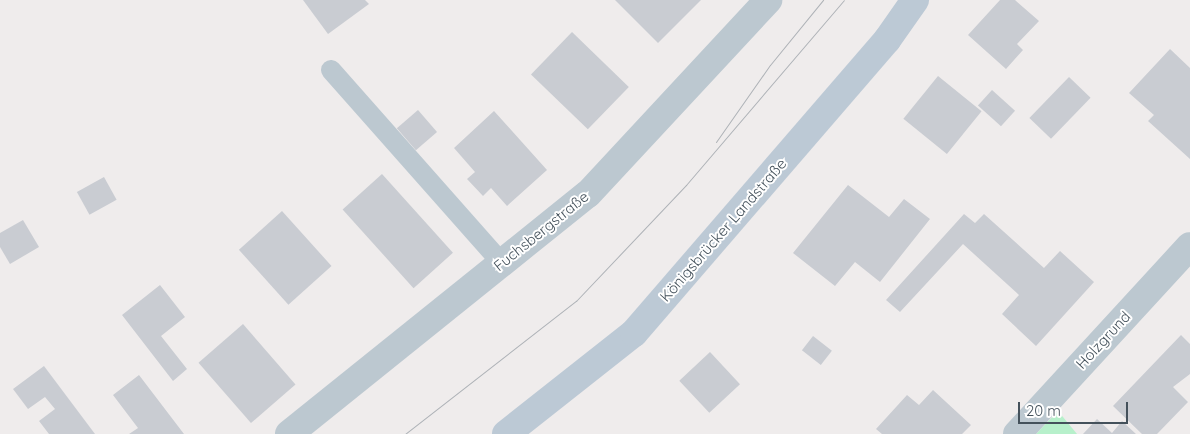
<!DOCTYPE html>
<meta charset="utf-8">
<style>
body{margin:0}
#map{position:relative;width:1190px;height:434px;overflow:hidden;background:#efecec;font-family:Quicksand,sans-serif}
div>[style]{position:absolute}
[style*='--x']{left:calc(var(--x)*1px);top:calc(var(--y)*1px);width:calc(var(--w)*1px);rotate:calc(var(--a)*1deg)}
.green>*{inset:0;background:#b7f0cb}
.building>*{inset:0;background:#c9ccd2;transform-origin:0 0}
.lane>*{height:20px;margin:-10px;padding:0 10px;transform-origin:10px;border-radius:10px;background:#bcc8d0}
.street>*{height:28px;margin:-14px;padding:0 14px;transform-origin:14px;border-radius:14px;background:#bcc8d0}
.secondary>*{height:28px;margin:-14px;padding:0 14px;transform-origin:14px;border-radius:14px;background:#bcc9d5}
.tram>*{height:1px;margin:-0.5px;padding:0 0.5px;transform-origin:0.5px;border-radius:0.5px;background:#aeb2b7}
span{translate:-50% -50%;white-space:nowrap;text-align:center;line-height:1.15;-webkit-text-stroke:4px #fff;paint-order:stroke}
.street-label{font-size:15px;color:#44515b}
.scale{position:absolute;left:1018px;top:402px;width:110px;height:22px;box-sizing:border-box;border:2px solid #44515b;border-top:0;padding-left:6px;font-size:15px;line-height:18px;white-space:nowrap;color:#44515b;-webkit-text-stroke:4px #fff;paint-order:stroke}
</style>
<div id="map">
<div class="green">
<i style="clip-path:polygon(1058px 411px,1077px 434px,1036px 434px)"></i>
</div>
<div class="building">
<i style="clip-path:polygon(303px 0,365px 0,369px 4px,328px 34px)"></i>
<i style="clip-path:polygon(615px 0,701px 0,658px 43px)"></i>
<i style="clip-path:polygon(1000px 0,1015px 0,1039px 21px,1017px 44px,1023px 50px,1006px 69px,968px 35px)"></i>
<i style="left:572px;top:32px;width:79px;height:59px;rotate:44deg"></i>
<i style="clip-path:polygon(1170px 49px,1190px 68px,1190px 159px,1148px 121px,1154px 115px,1129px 93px)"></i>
<i style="left:938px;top:76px;width:56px;height:55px;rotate:39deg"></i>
<i style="left:1069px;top:77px;width:30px;height:57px;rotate:44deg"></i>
<i style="left:992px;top:90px;width:31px;height:21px;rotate:42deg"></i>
<i style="left:418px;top:110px;width:29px;height:28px;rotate:49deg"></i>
<i style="clip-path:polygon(494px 111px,547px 170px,507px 206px,491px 188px,483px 196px,467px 179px,475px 172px,454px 148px)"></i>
<i style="left:382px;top:174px;width:106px;height:53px;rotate:48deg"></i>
<i style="left:104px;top:177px;width:26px;height:31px;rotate:61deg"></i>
<i style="clip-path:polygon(848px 185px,889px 217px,904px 199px,930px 219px,880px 282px,855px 262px,835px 286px,793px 253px)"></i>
<i style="left:282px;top:211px;width:74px;height:58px;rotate:48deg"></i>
<i style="clip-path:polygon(964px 214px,975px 223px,984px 214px,1044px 268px,1060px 251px,1094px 282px,1036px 346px,1002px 314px,1019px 295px,963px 244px,900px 312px,886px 300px)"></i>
<i style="clip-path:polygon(23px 220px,39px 247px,10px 264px,0 247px,0 233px)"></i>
<i style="clip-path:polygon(160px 285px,185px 317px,161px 336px,187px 369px,173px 381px,122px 315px)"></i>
<i style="left:243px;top:324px;width:80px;height:59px;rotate:49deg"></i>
<i style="clip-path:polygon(1181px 335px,1190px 344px,1190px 374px,1173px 387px,1188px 402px,1157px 434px,1142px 434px,1113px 406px)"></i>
<i style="left:813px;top:336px;width:24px;height:18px;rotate:38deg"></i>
<i style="left:710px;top:352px;width:44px;height:42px;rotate:47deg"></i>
<i style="clip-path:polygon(44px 366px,95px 434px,49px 434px,39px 421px,55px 409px,45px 397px,28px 409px,13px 389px)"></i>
<i style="clip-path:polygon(139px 375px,184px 434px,129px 434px,138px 428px,113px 395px)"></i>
<i style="clip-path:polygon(933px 390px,971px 425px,962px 434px,882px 434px,876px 429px,907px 395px,919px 405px)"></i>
<i style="clip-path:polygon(1097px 419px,1112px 433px,1122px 421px,1136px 434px,1083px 434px)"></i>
</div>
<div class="lane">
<i style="--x:331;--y:70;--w:258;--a:48.5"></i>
</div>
<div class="street">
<i style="--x:289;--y:434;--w:383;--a:-38.8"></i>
<i style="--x:588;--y:194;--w:265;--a:-47.1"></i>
<i style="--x:1017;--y:434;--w:255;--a:-47.4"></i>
</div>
<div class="secondary">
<i style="--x:506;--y:434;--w:163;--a:-38.3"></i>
<i style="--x:634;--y:333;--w:387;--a:-49.2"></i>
<i style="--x:887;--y:40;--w:49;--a:-55"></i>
</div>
<div class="tram">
<i style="--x:716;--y:142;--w:94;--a:-55"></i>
<i style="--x:770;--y:65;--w:84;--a:-50.8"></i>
<i style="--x:405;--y:434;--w:217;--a:-37.9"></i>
<i style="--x:576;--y:301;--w:160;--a:-46.5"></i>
<i style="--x:686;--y:185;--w:243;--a:-49.5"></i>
</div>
<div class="street-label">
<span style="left:723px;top:230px;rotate:-49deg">Königsbrücker Landstraße</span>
<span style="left:541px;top:231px;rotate:-39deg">Fuchsbergstraße</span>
<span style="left:1103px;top:340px;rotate:-47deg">Holzgrund</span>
</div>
<div class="scale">20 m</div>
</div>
